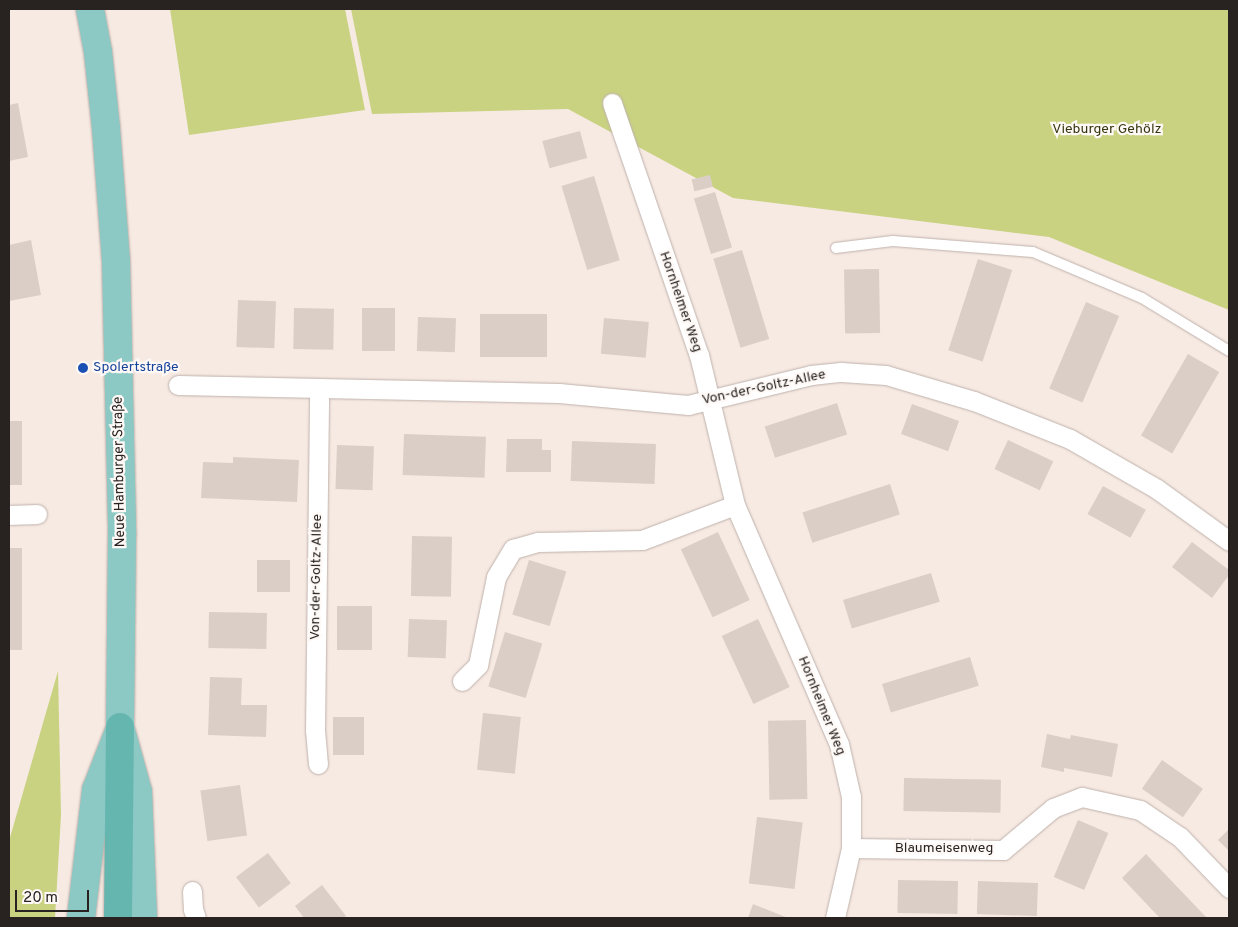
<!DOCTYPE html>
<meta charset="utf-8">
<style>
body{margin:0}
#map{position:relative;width:1238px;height:927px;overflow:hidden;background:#f7eae3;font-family:Overpass,sans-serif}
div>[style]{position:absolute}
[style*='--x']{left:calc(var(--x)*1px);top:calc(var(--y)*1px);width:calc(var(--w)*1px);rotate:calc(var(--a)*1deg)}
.green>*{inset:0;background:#c9d281}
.building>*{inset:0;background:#dbcec7;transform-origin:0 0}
.roads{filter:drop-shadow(0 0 1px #beb1ab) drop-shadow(0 0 1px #beb1ab)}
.service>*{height:10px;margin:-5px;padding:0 5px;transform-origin:5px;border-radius:5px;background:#fff}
.minor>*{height:19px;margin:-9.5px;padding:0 9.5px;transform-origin:9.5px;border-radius:9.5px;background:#fff}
.primary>*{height:28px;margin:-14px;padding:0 14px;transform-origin:14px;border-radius:14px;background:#8cc8c4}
.trunk>*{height:28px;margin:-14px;padding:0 14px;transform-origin:14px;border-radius:14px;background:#66b6b0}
.dots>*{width:14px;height:14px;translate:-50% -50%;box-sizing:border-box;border:2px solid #fef9f6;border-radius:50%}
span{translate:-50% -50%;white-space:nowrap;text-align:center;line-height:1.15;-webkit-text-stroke:4.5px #fef9f6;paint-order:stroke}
.park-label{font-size:14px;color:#34370f}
.street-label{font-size:14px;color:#282321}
.transit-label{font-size:14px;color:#164399}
.left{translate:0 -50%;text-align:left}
.frame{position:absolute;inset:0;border:10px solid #282321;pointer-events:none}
.scale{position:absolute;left:15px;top:890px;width:74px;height:22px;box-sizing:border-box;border:2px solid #282321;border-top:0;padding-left:6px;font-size:15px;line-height:18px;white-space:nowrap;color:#282321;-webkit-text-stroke:4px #fef9f6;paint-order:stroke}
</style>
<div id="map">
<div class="green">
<i style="clip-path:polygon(170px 9px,345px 9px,365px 110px,189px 135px)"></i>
<i style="clip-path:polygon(351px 9px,1229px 9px,1229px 310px,1049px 237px,733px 198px,568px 109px,372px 114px)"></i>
<i style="clip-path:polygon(58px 671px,61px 815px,55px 918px,9px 918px,9px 841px)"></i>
</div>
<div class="building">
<i style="clip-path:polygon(18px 103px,28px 157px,9px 161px,9px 105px)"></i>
<i style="left:580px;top:131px;width:28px;height:39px;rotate:75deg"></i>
<i style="left:710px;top:175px;width:12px;height:19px;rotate:76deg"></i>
<i style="left:594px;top:176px;width:88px;height:34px;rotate:73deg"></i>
<i style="left:715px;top:192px;width:58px;height:22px;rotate:73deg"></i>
<i style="clip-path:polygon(31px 240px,41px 295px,9px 301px,9px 245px)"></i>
<i style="left:742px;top:250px;width:93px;height:30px;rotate:73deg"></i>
<i style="left:978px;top:259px;width:36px;height:96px;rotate:18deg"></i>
<i style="left:879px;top:269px;width:64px;height:35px;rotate:89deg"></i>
<i style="left:238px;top:300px;width:38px;height:47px;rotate:2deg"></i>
<i style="left:1086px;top:302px;width:36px;height:94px;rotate:23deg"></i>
<i style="left:294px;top:308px;width:40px;height:41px;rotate:1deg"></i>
<i style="left:362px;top:308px;width:33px;height:43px"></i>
<i style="left:480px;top:314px;width:67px;height:43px"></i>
<i style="left:418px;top:317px;width:38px;height:34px;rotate:2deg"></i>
<i style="left:604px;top:318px;width:45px;height:36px;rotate:5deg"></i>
<i style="left:1188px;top:354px;width:36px;height:94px;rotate:30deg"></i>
<i style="left:837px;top:403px;width:33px;height:76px;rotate:72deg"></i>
<i style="left:912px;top:404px;width:50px;height:32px;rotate:20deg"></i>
<i style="left:9px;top:421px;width:13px;height:64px"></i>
<i style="left:404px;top:434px;width:82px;height:41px;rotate:2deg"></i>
<i style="clip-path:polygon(507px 439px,542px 439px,542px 450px,551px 450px,551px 472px,506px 472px)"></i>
<i style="left:1008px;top:440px;width:50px;height:32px;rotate:25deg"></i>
<i style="left:572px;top:441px;width:84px;height:40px;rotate:2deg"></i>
<i style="left:337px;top:445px;width:37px;height:44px;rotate:2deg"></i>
<i style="clip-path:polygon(233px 457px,299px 460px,297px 502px,201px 498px,203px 462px,233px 463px)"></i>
<i style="left:890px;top:484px;width:32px;height:92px;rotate:72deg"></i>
<i style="left:1103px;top:486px;width:49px;height:32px;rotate:29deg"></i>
<i style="left:718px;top:532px;width:75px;height:41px;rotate:65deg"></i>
<i style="left:412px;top:536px;width:40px;height:60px;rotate:1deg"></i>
<i style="clip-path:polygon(1192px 542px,1229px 570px,1229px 575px,1212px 598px,1172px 567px)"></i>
<i style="left:9px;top:548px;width:13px;height:102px"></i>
<i style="left:257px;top:560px;width:33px;height:32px"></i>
<i style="left:529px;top:560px;width:39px;height:57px;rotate:17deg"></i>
<i style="left:931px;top:573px;width:30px;height:92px;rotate:73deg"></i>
<i style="left:337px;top:606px;width:35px;height:44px"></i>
<i style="left:209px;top:612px;width:58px;height:36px;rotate:1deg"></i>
<i style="left:409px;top:619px;width:38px;height:38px;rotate:2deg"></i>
<i style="left:758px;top:619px;width:75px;height:40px;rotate:65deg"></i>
<i style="left:505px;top:632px;width:39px;height:57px;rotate:17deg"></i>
<i style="left:970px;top:657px;width:30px;height:92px;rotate:73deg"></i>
<i style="clip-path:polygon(210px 677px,242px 678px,241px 705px,267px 705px,266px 737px,208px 735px)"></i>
<i style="left:483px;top:713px;width:38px;height:57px;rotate:6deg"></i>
<i style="left:333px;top:717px;width:31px;height:38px"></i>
<i style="left:806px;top:720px;width:79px;height:38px;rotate:89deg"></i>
<i style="clip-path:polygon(1047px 734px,1070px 739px,1071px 735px,1118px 744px,1112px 777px,1064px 768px,1064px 772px,1041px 767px)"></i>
<i style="left:1162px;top:760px;width:50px;height:35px;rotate:35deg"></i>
<i style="left:904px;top:778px;width:97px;height:33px;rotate:1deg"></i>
<i style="left:240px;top:785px;width:51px;height:40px;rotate:82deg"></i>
<i style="left:757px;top:817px;width:46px;height:67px;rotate:7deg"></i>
<i style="left:1078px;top:820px;width:33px;height:62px;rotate:23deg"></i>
<i style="clip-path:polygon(1229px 829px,1229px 851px,1218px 840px)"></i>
<i style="left:268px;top:853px;width:38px;height:40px;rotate:53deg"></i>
<i style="clip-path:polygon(1146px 854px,1163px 872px,1207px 918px,1160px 918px,1156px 914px,1122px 878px)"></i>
<i style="left:898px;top:880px;width:60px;height:33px;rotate:1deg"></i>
<i style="left:978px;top:881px;width:60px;height:33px;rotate:2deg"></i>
<i style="clip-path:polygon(322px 885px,346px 916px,343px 918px,304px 918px,295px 906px)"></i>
<i style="clip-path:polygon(753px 904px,788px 918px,748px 918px)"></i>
</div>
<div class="roads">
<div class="service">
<i style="--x:836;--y:248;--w:57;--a:-7"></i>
<i style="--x:893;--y:241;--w:140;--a:4.5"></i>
<i style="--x:1033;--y:252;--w:118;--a:22.9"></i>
<i style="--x:1142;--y:298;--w:102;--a:31.3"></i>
</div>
<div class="minor">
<i style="--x:612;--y:103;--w:267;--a:71"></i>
<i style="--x:699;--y:355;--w:154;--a:76.5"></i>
<i style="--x:735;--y:505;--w:261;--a:66.5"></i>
<i style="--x:839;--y:744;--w:54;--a:77.2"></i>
<i style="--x:851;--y:797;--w:51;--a:90"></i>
<i style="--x:851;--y:848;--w:72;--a:102.9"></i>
<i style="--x:178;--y:385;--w:381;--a:1.2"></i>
<i style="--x:559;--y:393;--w:130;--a:5.3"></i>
<i style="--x:688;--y:405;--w:127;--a:-13.7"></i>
<i style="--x:811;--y:375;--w:30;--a:-6"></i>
<i style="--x:841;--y:372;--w:45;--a:3.8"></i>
<i style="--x:886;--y:375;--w:92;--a:16.5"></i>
<i style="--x:974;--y:401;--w:103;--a:21.6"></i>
<i style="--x:1070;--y:439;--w:100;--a:29.9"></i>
<i style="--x:1157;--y:489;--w:89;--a:35.8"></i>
<i style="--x:9;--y:515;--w:28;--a:-2"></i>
<i style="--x:462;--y:681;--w:23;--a:-45"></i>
<i style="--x:478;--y:665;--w:90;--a:-78.4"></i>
<i style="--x:496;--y:577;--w:33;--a:-59"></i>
<i style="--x:513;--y:549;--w:26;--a:-16"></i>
<i style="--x:538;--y:542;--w:104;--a:-1.1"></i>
<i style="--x:642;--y:540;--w:99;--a:-20.6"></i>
<i style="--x:318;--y:764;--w:33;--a:-95"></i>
<i style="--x:315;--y:731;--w:341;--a:-89.3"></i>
<i style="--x:851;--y:848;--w:152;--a:0.8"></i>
<i style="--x:1003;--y:850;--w:65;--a:-40"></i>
<i style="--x:1053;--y:808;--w:31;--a:-21"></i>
<i style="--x:1082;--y:797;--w:59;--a:12.6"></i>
<i style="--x:1140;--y:810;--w:48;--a:34"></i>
<i style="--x:1180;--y:837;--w:71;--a:46.1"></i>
<i style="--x:192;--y:891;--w:18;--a:87"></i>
<i style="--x:193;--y:909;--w:9;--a:72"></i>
</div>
<div class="primary">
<i style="--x:90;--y:9;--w:44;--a:79.5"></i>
<i style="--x:98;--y:52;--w:76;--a:84"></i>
<i style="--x:106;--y:128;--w:133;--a:85.7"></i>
<i style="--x:116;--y:261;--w:274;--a:88.7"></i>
<i style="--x:122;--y:535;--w:192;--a:90.6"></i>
<i style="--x:120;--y:727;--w:67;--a:74.5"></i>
<i style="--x:138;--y:792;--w:126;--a:87.7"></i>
<i style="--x:81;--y:918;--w:129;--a:-83.3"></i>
<i style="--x:96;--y:790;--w:63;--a:-68.7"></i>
</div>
<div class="trunk">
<i style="--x:118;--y:918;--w:191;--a:-89.4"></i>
</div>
</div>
<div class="dots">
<i style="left:83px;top:368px;background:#1a4fb4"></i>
</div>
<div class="park-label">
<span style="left:1107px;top:130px">Vieburger Gehölz</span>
</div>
<div class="street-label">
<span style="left:680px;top:302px;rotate:71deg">Hornheimer Weg</span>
<span style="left:764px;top:388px;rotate:-12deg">Von-der-Goltz-Allee</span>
<span style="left:120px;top:472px;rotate:-91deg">Neue Hamburger Straße</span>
<span style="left:317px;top:577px;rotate:-89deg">Von-der-Goltz-Allee</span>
<span style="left:821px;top:706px;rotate:68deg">Hornheimer Weg</span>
<span style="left:944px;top:849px">Blaumeisenweg</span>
</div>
<div class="transit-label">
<span class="left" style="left:93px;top:368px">Spolertstraße</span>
</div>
<div class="frame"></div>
<div class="scale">20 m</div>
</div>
